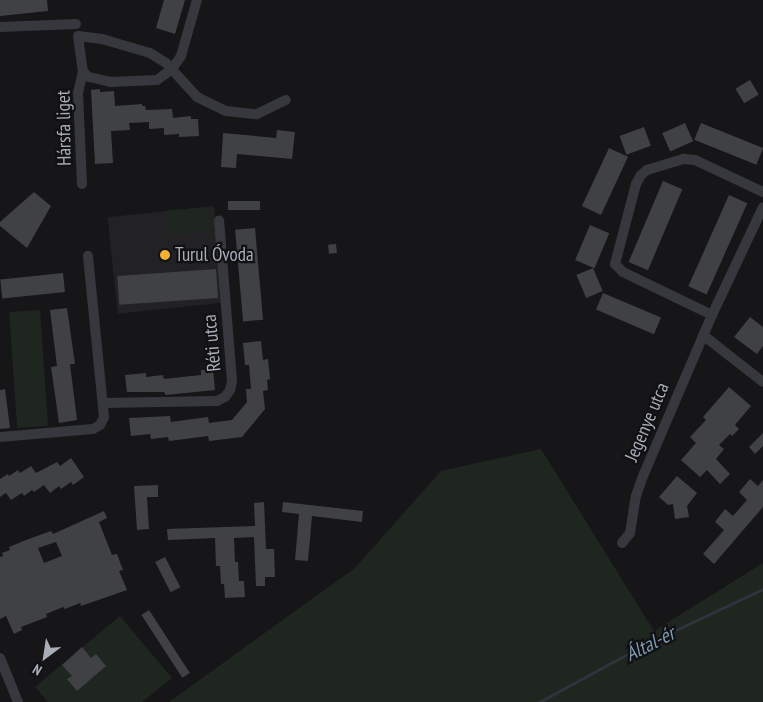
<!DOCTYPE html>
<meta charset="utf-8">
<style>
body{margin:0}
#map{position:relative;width:763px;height:702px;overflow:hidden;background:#161618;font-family:"PT Sans Narrow",sans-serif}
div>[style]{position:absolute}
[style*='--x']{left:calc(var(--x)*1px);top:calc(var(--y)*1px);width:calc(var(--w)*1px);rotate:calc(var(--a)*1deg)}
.built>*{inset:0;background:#222225;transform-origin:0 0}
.green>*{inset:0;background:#1e261f;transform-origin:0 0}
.stream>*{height:3px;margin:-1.5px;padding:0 1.5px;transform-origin:1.5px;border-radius:1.5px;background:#2c353c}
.building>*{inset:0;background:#404145;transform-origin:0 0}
.street>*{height:10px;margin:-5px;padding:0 5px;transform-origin:5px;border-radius:5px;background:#37383d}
.dots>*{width:14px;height:14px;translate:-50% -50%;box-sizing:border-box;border:2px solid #111113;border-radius:50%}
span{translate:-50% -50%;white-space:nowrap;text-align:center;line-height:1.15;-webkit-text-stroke:4.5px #111113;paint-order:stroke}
.street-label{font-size:19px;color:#a8adb8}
.poi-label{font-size:19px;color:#a8adb8}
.left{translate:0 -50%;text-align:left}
.water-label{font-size:20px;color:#7f9bb3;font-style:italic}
.north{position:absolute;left:20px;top:632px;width:50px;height:50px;-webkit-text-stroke:4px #111113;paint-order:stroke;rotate:211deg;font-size:14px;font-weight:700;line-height:20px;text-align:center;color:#a8adb8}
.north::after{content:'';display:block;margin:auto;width:18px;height:22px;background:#a8adb8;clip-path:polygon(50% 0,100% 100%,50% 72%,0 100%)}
</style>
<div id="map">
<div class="built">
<i style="left:214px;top:206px;width:97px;height:107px;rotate:84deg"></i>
</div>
<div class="green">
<i style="left:209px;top:207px;width:24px;height:43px;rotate:85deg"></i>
<i style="left:40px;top:310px;width:116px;height:31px;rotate:86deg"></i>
<i style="clip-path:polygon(541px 449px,654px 631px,763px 563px,763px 702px,169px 702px,355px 568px,441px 471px)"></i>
<i style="clip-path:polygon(120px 616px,172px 678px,142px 702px,48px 702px,35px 687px)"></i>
</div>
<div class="stream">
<i style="--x:539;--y:702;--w:122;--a:-28.5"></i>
<i style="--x:646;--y:644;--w:129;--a:-25.2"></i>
</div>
<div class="building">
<i style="clip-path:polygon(0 0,47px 0,48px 11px,0 16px)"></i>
<i style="clip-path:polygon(164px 0,185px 0,175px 34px,156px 28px)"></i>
<i style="left:750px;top:80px;width:17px;height:17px;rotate:59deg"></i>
<i style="clip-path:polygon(100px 89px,100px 92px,114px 91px,115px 106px,142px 104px,142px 106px,145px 106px,146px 110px,172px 109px,173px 118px,191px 116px,191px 119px,198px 119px,199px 136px,179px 137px,179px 134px,164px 135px,164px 128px,149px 129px,149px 122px,129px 123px,130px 130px,111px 131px,113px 163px,95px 164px,91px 90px)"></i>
<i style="left:685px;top:123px;width:20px;height:25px;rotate:66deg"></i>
<i style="left:701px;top:123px;width:67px;height:18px;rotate:22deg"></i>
<i style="left:644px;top:127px;width:20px;height:26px;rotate:70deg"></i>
<i style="clip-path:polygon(277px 130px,295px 132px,292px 159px,237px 154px,236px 168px,221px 167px,223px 133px,276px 138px)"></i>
<i style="left:609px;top:148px;width:21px;height:64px;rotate:25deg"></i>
<i style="left:663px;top:181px;width:21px;height:88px;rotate:23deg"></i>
<i style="clip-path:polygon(34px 192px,51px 206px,27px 248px,0 226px,0 222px)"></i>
<i style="left:729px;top:195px;width:20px;height:100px;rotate:24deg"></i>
<i style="left:228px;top:201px;width:32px;height:9px"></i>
<i style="left:590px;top:225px;width:21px;height:38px;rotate:23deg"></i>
<i style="left:255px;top:228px;width:92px;height:20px;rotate:85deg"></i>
<i style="left:336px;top:244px;width:9px;height:8px;rotate:84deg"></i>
<i style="left:593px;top:268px;width:25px;height:18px;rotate:67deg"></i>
<i style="left:216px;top:269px;width:29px;height:99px;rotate:86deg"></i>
<i style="left:63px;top:273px;width:19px;height:63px;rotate:84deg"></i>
<i style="left:603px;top:293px;width:63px;height:18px;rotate:23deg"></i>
<i style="clip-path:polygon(67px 308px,75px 364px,70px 364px,77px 420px,59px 423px,51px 367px,57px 366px,50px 310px)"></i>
<i style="clip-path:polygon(750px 317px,763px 327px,763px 346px,757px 354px,734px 337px)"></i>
<i style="clip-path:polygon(261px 341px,263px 360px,268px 359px,270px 379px,267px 380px,268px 390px,263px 391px,265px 409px,242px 437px,209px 441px,208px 436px,169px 441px,168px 437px,151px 439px,150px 434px,131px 436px,129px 418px,170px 416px,171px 422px,208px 417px,209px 423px,232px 420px,247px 402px,246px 389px,251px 389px,249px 365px,245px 365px,243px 343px)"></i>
<i style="clip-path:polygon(213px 369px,215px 390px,166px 395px,164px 392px,127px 392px,125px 375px,146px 373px,146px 377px,163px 375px,164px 379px,201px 375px,201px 370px)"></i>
<i style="clip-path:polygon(729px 387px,751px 406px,735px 425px,739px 429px,732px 436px,730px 434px,719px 445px,724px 449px,716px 459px,730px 474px,720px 484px,707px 470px,700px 477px,681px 460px,696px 443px,690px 437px,706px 420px,703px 417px)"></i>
<i style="clip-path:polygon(5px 389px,10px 428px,0 429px,0 390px)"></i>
<i style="clip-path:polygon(763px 433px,763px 446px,755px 454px,749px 447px)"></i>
<i style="clip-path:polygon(71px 458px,84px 477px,73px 485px,71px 482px,61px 489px,59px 486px,50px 493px,44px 485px,34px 492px,32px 490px,24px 496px,22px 493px,11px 500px,6px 493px,0 497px,0 479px,8px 474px,9px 476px,18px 470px,20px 473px,31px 466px,36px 473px,57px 462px,60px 466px)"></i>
<i style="clip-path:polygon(677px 476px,697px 493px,687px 506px,689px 517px,675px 519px,673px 504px,668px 505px,659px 497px)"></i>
<i style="clip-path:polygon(750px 479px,758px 486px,763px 480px,763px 507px,714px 564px,703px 554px,724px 530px,715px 522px,725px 509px,733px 516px,747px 500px,739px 492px)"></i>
<i style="clip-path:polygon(158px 485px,158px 497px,147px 497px,149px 529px,137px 530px,134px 486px)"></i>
<i style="clip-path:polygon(264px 502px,266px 549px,274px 549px,275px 577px,265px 577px,265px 586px,256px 586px,254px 537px,234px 538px,235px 562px,238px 562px,239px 581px,244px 581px,245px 597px,225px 598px,224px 584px,221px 584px,220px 566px,216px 566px,215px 538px,168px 540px,167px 529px,255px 526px,254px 503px)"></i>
<i style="clip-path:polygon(283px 502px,363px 511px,362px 522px,312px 516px,308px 561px,295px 560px,299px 514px,282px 512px)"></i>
<i style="clip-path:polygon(evenodd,104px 511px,107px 518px,99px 522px,112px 555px,117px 554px,123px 570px,119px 571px,127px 590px,81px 606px,80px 603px,65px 609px,63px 607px,46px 614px,47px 617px,21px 627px,22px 630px,14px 634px,6px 616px,0 619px,0 557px,3px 556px,2px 553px,10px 550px,9px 547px,26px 540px,51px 531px,53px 534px,104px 511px,56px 542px,62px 556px,44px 563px,38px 548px,56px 542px)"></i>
<i style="left:165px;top:557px;width:34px;height:11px;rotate:63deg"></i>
<i style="left:149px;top:610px;width:75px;height:9px;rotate:57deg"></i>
<i style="clip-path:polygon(82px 647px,91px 658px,96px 654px,106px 666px,77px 691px,67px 679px,72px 676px,62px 665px)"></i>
</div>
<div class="street">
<i style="--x:0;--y:27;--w:76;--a:-2.3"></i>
<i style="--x:83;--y:72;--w:8;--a:40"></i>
<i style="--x:89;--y:77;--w:22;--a:13"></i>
<i style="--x:110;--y:82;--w:47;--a:-2.4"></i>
<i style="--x:157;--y:80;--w:19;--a:-36"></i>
<i style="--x:172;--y:69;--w:16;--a:-55"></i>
<i style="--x:181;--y:56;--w:58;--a:-74.1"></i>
<i style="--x:82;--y:184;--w:91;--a:-92.5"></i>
<i style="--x:78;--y:93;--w:22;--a:-77"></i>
<i style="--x:83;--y:72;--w:36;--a:-98"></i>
<i style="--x:78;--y:36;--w:24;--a:7"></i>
<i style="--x:102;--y:39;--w:50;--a:16.3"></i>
<i style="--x:150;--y:53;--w:19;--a:32"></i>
<i style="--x:166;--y:63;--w:46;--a:47.6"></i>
<i style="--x:197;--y:97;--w:32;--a:26"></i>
<i style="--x:226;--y:111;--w:31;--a:6"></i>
<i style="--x:257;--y:114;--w:32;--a:-26"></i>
<i style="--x:712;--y:315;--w:99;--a:-154.2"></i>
<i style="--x:623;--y:272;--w:11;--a:-135"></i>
<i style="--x:615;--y:264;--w:83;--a:-75.3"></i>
<i style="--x:636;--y:184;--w:10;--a:-61"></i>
<i style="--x:641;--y:175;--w:8;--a:-40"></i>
<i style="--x:647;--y:170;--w:39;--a:-17"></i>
<i style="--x:684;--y:159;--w:11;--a:5"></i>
<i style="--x:695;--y:160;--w:75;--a:25.2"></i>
<i style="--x:703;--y:335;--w:76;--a:38.1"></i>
<i style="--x:103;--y:403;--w:114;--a:-1"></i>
<i style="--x:217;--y:401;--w:9;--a:-27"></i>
<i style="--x:225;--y:397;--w:9;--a:-54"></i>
<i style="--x:230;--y:390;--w:9;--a:-77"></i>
<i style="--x:232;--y:381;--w:161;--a:-94.6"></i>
<i style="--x:0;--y:437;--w:93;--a:-4.9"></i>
<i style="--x:93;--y:429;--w:8;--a:-30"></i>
<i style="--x:100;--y:425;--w:9;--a:-63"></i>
<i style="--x:104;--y:417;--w:162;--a:-95.7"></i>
<i style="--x:622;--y:543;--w:13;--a:-51"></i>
<i style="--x:630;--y:533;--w:37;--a:-81"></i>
<i style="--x:636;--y:496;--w:21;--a:-71"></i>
<i style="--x:643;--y:476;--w:175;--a:-66.8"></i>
<i style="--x:712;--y:315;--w:119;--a:-64.7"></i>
<i style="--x:0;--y:658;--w:48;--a:67.8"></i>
</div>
<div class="dots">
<i style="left:165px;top:255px;background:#f2b134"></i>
</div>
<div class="street-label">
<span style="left:64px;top:128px;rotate:-91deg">Hársfa liget</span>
<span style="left:212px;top:343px;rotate:-95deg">Réti utca</span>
<span style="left:647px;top:422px;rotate:-67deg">Jegenye utca</span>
</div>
<div class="poi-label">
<span class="left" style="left:175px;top:255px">Turul Óvoda</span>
</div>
<div class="water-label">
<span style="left:650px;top:644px;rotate:-27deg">Által-ér</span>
</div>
<div class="north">N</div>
</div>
